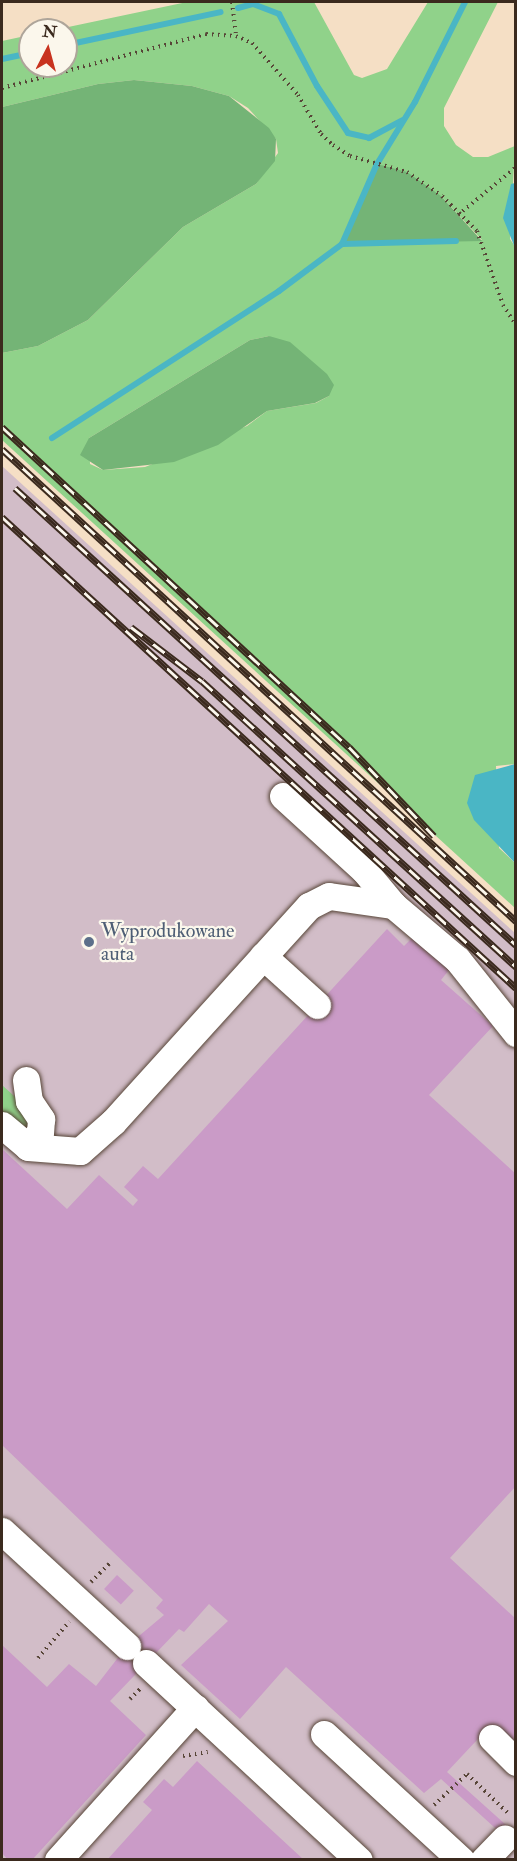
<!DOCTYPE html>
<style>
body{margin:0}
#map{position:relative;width:517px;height:1861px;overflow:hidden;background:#f5dfc5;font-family:"IM FELL Double Pica",serif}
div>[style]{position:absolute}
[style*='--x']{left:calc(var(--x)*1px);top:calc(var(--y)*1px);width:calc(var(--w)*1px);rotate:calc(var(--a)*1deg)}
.industrial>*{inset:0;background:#d2bdc8}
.green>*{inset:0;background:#90d28a}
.forest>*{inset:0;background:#74b476}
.water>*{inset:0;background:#4ab6c5}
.stream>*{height:6px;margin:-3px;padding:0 3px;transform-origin:3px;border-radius:3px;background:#4ab6c5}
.building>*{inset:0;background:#ca9bc7;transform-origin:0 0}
.path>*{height:4px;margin-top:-2px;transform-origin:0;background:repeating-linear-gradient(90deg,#574537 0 1.5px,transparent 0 6px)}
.roads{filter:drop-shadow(0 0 2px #574537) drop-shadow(0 0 2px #574537)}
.minor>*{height:27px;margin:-13.5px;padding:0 13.5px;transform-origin:13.5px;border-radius:13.5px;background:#fff}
.rail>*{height:7px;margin-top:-3.5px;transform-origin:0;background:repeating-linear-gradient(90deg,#fbf7ec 0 14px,#3b2a1e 0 28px);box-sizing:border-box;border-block:2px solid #3b2a1e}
.dots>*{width:16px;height:16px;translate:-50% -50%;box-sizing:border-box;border:3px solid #fbf7ec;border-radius:50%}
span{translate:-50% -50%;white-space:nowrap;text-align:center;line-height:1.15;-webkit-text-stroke:4.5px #fbf7ec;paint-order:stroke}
.service-label{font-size:20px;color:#4e5e75}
.left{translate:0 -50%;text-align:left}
.frame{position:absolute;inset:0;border:3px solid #3b2a1e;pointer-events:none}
.north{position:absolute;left:18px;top:18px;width:60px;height:60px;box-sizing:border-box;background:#fbf7ec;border:2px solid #aea59a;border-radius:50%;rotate:6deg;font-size:16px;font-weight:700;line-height:24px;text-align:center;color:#3b2a1e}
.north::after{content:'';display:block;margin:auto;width:21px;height:27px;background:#c8321e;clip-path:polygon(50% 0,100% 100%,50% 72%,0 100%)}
</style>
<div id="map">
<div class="industrial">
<i style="clip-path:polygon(2px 466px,515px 933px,515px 1859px,2px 1859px)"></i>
</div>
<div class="green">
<i style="clip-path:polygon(evenodd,187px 2px,314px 2px,354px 75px,362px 78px,387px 69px,428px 2px,498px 2px,444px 108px,444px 126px,456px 145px,473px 157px,488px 157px,515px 146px,510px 239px,516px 248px,515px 764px,496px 766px,499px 848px,515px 863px,515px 908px,2px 440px,2px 353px,38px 346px,88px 320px,183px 227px,256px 184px,278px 153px,276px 139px,248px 108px,229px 96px,192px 86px,134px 80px,98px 84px,2px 107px,2px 41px,30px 35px,30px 66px,66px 66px,66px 30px,54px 30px,187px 2px,378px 164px,442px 197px,482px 240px,343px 244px,378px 164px,187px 2px,269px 336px,329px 396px,316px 403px,267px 411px,247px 426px,145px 467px,103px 470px,90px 464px,89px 438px,250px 340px,269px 336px)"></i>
<i style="clip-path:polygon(2px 1085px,24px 1105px,28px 1126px,20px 1127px,2px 1114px)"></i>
</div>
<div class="forest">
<i style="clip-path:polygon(134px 80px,192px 86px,229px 96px,269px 128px,276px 139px,275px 161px,256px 184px,183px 227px,88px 320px,38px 346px,2px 353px,2px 107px,98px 84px)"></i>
<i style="clip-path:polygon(377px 164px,407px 172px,441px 196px,482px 241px,342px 244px)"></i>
<i style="clip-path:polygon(269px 336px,290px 342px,327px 374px,334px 385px,329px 396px,315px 403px,267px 411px,218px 445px,174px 462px,103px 470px,80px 455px,89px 438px,250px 340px)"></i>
</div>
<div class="water">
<i style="clip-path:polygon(515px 183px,516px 183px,515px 248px,503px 218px,511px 184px)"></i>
<i style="clip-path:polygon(515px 764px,516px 764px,515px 863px,474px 820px,467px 803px,475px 775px)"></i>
</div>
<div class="stream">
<i style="--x:238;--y:8;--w:16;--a:-15"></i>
<i style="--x:253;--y:4;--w:28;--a:21"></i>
<i style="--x:279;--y:14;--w:81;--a:62.2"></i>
<i style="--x:317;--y:86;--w:56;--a:56.6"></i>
<i style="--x:348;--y:133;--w:22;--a:13"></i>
<i style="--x:369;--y:138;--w:38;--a:-28"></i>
<i style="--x:66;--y:45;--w:158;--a:-12"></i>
<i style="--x:2;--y:59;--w:29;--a:-12"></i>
<i style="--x:342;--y:244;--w:114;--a:-1.5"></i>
<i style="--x:52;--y:438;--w:270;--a:-32.9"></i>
<i style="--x:279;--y:291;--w:79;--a:-36.7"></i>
<i style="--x:342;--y:244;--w:87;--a:-66.4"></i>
<i style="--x:377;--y:164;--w:73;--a:-58.5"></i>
<i style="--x:415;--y:102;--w:112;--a:-63.4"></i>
</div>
<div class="building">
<i style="clip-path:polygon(387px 929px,404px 946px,413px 937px,449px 970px,441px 980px,493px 1026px,429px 1095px,516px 1174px,516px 1486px,450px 1558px,516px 1619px,516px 1749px,491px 1725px,447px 1772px,516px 1834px,516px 1847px,441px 1779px,424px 1793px,286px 1667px,240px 1719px,181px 1665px,228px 1621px,209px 1604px,184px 1632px,179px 1629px,110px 1701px,146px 1735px,32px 1860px,8px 1860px,2px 1853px,2px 1645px,47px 1687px,69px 1664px,96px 1686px,127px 1646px,164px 1615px,156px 1608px,163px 1600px,2px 1445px,2px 1149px,67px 1209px,99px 1175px,133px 1206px,138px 1200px,124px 1187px,143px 1166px,158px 1179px)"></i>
<i style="left:117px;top:1575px;width:23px;height:19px;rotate:43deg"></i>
<i style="clip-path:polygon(197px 1761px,304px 1860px,107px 1860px,152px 1810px,143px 1802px,164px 1779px,173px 1787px)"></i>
</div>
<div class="path">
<i style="--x:232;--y:2;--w:34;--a:83"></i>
<i style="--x:2;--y:88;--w:211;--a:-14.8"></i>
<i style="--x:206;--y:34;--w:30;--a:4"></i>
<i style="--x:236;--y:36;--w:17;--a:24"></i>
<i style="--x:252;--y:43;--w:69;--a:48.5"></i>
<i style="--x:298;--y:95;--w:45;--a:59.5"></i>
<i style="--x:321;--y:134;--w:16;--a:43"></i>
<i style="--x:333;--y:145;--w:20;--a:33"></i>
<i style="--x:350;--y:156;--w:59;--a:15.7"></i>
<i style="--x:407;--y:172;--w:42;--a:34.4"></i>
<i style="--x:442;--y:196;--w:49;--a:45"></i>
<i style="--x:477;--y:231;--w:78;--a:70.6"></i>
<i style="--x:503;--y:305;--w:24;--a:57"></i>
<i style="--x:458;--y:215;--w:75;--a:-39.6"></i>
<i style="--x:91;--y:1582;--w:27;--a:-45"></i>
<i style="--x:38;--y:1658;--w:48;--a:-49.3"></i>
<i style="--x:130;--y:1699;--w:14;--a:-45"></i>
<i style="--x:183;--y:1756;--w:25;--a:-9"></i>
<i style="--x:434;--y:1805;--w:45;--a:-43.2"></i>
<i style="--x:467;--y:1774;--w:57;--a:43.6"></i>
</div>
<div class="roads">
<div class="minor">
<i style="--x:283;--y:796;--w:110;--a:42.4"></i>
<i style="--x:364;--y:870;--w:45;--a:50.4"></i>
<i style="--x:263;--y:956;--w:73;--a:42.2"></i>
<i style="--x:26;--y:1080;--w:21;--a:82"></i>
<i style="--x:29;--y:1101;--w:22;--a:56"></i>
<i style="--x:41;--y:1119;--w:13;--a:94"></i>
<i style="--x:40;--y:1132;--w:19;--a:129"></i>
<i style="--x:2;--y:1125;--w:34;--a:40"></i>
<i style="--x:28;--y:1147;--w:52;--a:4.4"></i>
<i style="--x:80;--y:1151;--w:44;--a:-41.3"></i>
<i style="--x:113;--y:1122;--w:292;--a:-47.8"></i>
<i style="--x:309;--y:906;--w:22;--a:-27"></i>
<i style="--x:329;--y:896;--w:65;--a:8"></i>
<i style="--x:393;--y:905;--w:84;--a:40.2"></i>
<i style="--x:457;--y:959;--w:95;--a:51.4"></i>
<i style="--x:2;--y:1531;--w:170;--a:42.6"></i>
<i style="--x:146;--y:1663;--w:290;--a:42.8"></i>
<i style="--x:324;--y:1734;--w:186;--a:42.6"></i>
<i style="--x:492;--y:1738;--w:34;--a:45"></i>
<i style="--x:58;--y:1860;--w:205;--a:-48"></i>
<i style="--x:484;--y:1860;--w:30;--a:-46"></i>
</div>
</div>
<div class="rail">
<i style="--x:2;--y:427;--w:472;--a:42.7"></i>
<i style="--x:349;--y:747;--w:123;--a:46.3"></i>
<i style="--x:2;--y:449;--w:698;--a:42.56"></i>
<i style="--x:15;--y:488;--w:678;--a:42.37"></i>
<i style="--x:2;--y:517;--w:697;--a:42.5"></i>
<i style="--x:131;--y:627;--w:89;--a:37.3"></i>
<i style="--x:202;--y:681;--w:425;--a:42.3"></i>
</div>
<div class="dots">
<i style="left:89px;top:942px;background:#5c6f8a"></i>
</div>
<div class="service-label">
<span class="left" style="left:101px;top:942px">Wyprodukowane<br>auta</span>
</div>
<div class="frame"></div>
<div class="north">N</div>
</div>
